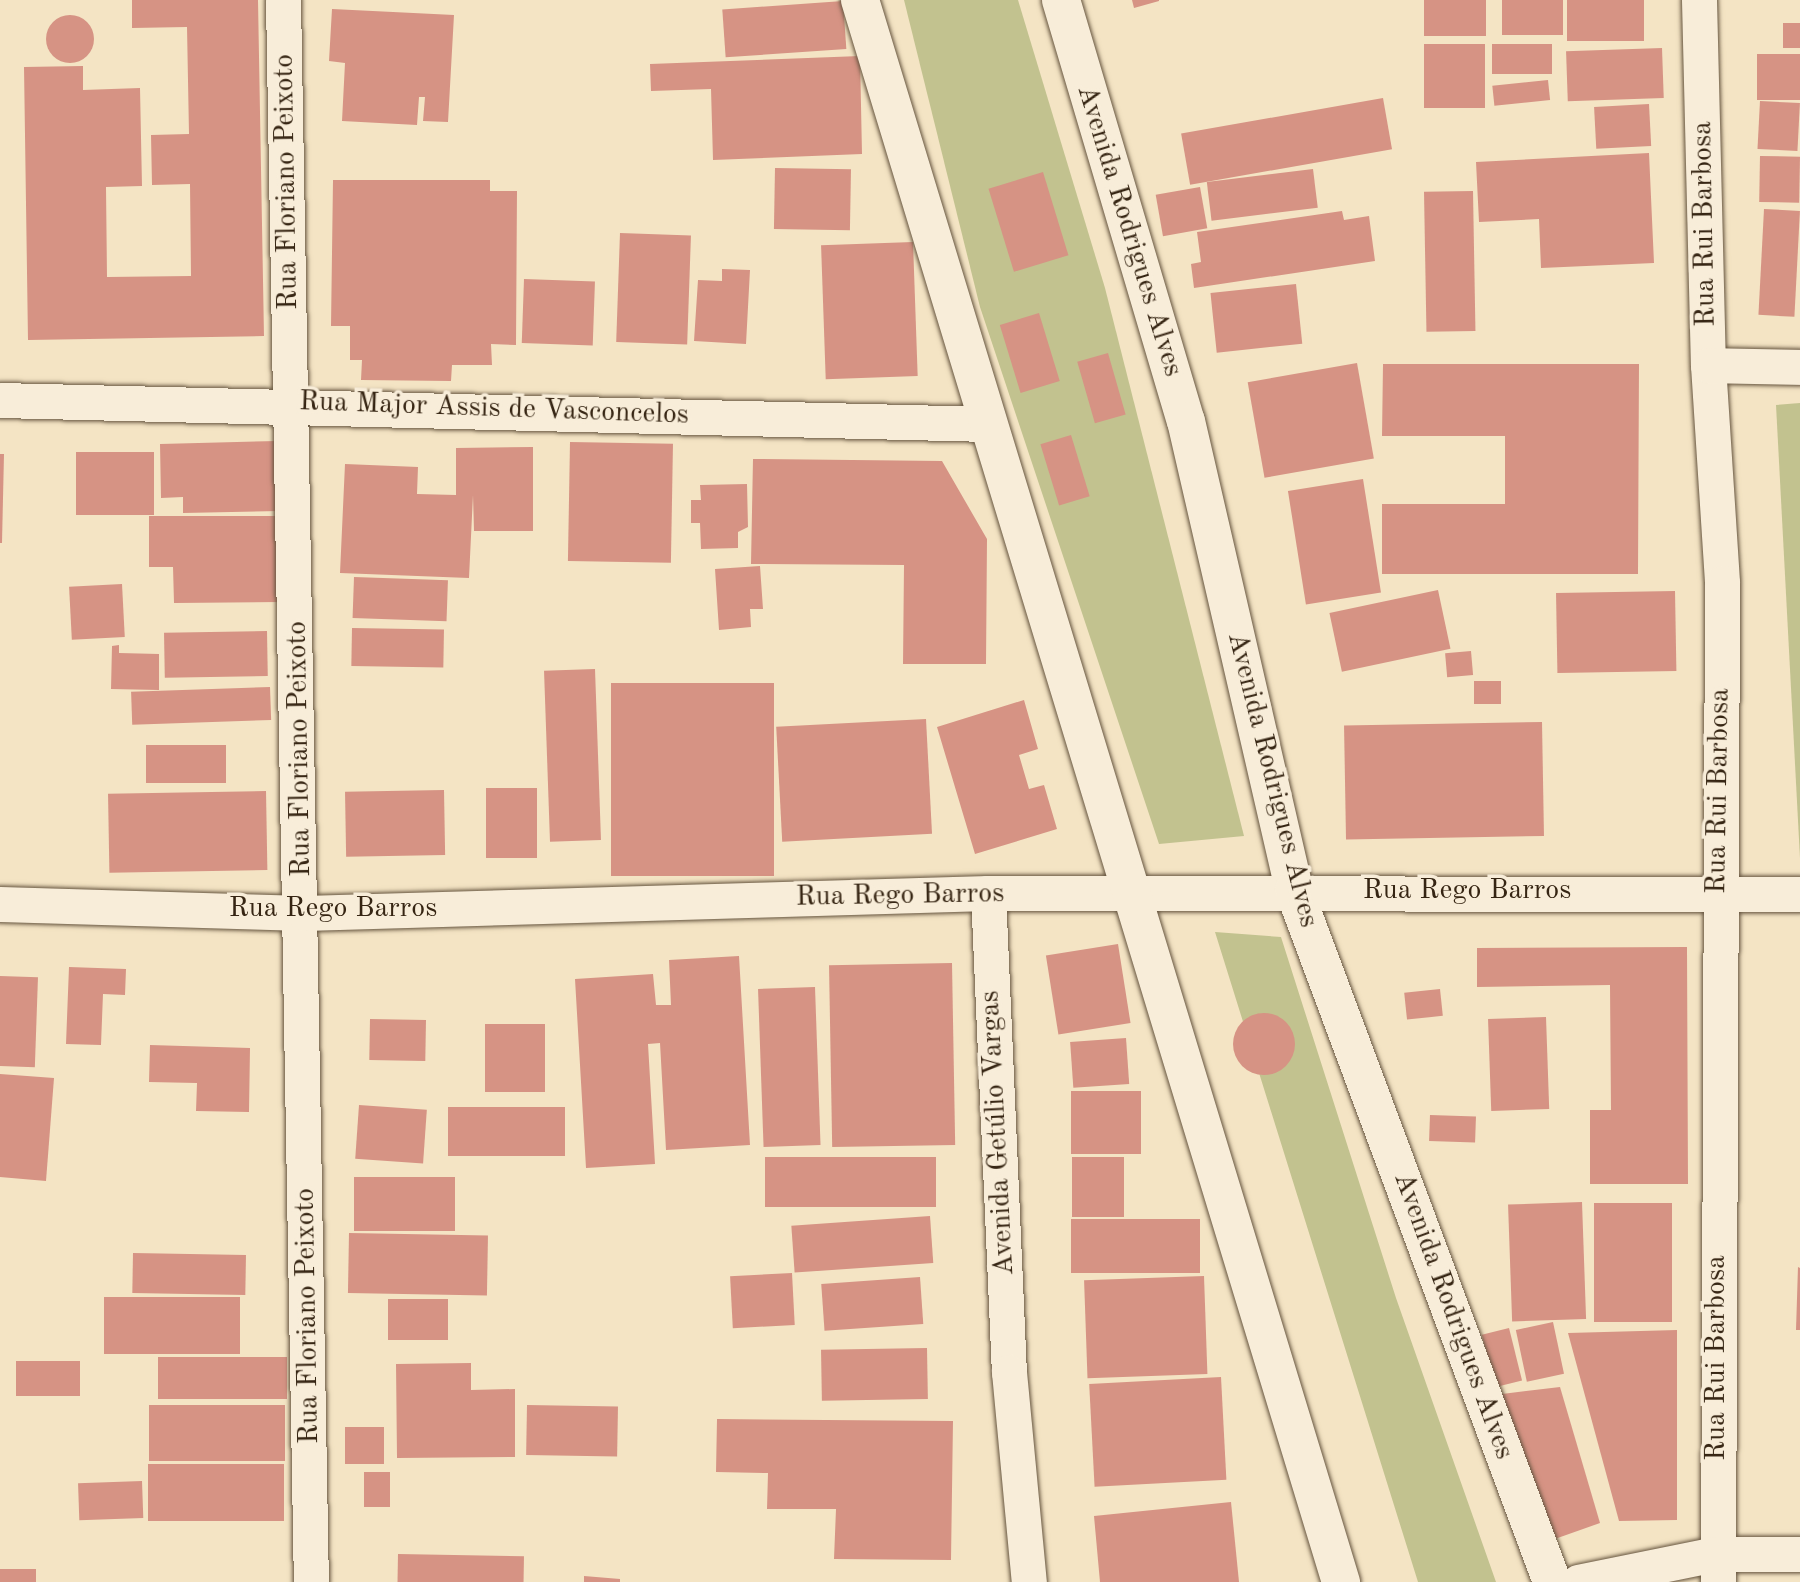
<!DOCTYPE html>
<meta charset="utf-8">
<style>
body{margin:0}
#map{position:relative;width:1800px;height:1582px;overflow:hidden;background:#f4e4c4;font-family:"Old Standard TT",serif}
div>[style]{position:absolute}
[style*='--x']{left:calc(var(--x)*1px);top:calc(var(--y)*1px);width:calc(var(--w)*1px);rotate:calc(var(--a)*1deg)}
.green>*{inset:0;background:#c2c28f}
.building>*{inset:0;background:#d69384;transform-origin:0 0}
.round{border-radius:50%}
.roads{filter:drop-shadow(0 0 2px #66553f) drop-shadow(0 0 2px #66553f)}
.minor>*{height:35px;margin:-17.5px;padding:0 17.5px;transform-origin:17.5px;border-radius:17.5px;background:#f8edd9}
.tertiary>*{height:38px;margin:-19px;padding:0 19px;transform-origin:19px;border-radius:19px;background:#f8edd9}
span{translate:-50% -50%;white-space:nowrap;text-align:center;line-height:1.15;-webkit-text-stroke:7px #f8edd9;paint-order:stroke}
.street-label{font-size:28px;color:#362513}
</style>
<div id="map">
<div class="green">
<i style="clip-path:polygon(904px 0,1018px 0,1105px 288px,1244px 836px,1159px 844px,980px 307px)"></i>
<i style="clip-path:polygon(1800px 403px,1800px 858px,1776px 405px)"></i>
<i style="clip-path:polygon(1215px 932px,1281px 937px,1396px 1298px,1496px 1582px,1418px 1582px)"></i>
</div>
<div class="building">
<i style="clip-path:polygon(132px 0,258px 0,264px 336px,28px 340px,24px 67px,83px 66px,83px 90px,140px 88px,142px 186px,106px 187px,107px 277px,191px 276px,190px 184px,152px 185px,151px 135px,189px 134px,187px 27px,132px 28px)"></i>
<i style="clip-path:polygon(1132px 0,1159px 0,1159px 1px,1134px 8px)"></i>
<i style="left:1424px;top:0;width:62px;height:36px"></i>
<i style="left:1502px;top:0;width:61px;height:35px"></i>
<i style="left:1567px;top:0;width:77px;height:41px"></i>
<i style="left:843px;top:1px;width:48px;height:121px;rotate:86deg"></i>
<i style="clip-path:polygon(332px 9px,454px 15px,448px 122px,423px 121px,425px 97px,419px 97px,417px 125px,342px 121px,345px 63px,329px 61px)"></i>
<i class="round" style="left:46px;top:15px;width:48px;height:48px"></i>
<i style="left:1783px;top:23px;width:17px;height:25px"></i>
<i style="left:1424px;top:44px;width:61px;height:64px"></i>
<i style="left:1492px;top:44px;width:60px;height:30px"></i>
<i style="left:1662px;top:48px;width:50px;height:96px;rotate:88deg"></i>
<i style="left:1757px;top:54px;width:43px;height:46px"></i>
<i style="clip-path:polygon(860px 56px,862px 154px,713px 160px,711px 89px,651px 91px,650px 64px)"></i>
<i style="left:1548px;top:80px;width:20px;height:56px;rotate:84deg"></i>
<i style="left:1383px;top:98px;width:52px;height:205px;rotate:80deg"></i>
<i style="left:1760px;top:101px;width:40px;height:48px;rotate:3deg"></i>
<i style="left:1649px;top:104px;width:42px;height:55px;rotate:87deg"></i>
<i style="clip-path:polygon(1649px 153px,1654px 263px,1541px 268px,1539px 219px,1479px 222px,1476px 162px)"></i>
<i style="left:1760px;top:156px;width:40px;height:46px;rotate:1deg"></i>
<i style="left:775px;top:168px;width:76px;height:61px;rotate:1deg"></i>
<i style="left:1313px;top:169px;width:39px;height:107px;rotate:83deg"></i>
<i style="left:1043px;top:172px;width:87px;height:57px;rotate:73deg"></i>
<i style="clip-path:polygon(333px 180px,490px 180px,490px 191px,517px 191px,516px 345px,491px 344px,492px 365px,452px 365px,451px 381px,361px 380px,362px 360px,350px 360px,350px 326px,331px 326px)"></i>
<i style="left:1200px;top:187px;width:42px;height:45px;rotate:80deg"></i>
<i style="left:1473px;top:191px;width:140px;height:49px;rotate:89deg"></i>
<i style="left:1764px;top:209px;width:36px;height:106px;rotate:3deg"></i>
<i style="clip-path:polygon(1342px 211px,1344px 220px,1369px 216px,1375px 261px,1194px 288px,1191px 264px,1201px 262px,1197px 232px)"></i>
<i style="left:620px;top:233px;width:71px;height:109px;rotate:2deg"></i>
<i style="left:913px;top:242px;width:134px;height:92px;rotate:88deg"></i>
<i style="clip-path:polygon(722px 269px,750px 270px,746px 344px,694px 341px,698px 280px,722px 281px)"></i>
<i style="left:524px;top:279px;width:71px;height:64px;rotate:2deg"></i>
<i style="left:1296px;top:284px;width:60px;height:86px;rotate:84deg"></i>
<i style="left:1039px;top:313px;width:71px;height:41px;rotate:73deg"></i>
<i style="left:1108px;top:353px;width:64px;height:32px;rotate:74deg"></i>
<i style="left:1357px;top:363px;width:97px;height:111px;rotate:80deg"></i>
<i style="clip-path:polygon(1383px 364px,1639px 364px,1638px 574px,1382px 574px,1382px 504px,1505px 504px,1505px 436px,1382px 436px)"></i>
<i style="left:1071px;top:435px;width:64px;height:32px;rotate:73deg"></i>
<i style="clip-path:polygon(278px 441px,279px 511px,183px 513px,183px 497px,161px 498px,160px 444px)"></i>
<i style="left:570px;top:442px;width:103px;height:119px;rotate:1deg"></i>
<i style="clip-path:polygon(533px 447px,533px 531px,474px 531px,473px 495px,469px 578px,340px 573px,345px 464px,418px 467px,417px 494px,456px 495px,456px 448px)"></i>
<i style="left:76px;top:452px;width:78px;height:63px"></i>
<i style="clip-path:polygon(0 454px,4px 454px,2px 543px,0 543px)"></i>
<i style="clip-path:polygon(753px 459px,942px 461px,987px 539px,986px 664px,903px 664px,904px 565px,751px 564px)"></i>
<i style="left:1363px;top:479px;width:115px;height:76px;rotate:81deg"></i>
<i style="clip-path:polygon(747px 484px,748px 527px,738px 532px,738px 548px,701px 549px,700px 523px,691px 523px,691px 500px,701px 500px,700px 485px)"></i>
<i style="clip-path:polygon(149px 516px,280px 516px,280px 602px,174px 603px,173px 567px,149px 567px)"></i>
<i style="clip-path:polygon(760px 566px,763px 609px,750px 609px,751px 627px,719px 630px,715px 569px)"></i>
<i style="left:354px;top:577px;width:94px;height:41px;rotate:2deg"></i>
<i style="left:122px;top:584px;width:53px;height:53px;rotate:87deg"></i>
<i style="left:1438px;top:590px;width:60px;height:111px;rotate:78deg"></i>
<i style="left:1675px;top:591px;width:80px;height:119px;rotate:89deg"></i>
<i style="left:352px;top:628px;width:92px;height:38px;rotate:1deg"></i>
<i style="left:267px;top:631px;width:45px;height:103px;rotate:89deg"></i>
<i style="clip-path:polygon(119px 645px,119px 653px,159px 654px,159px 690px,111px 689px,112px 646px)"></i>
<i style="left:1471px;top:651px;width:24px;height:26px;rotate:85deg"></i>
<i style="left:595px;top:669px;width:171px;height:51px;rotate:88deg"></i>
<i style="left:1474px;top:681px;width:27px;height:23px"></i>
<i style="left:774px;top:683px;width:193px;height:163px;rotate:90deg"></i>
<i style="left:270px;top:687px;width:33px;height:139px;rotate:88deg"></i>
<i style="clip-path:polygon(1024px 700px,1038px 749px,1019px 755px,1029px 789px,1044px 785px,1057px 829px,975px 854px,937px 727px)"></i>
<i style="left:926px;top:719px;width:115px;height:150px;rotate:87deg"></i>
<i style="left:1542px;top:722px;width:114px;height:198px;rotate:89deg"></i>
<i style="left:226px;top:745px;width:38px;height:80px;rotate:90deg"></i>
<i style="left:486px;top:788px;width:51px;height:70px"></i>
<i style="left:444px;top:790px;width:65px;height:99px;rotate:89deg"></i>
<i style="left:266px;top:791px;width:79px;height:158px;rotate:89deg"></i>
<i style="left:1118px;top:944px;width:80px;height:73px;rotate:81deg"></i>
<i style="clip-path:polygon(1687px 947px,1688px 1184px,1590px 1184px,1590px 1110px,1611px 1110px,1610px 985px,1477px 987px,1477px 948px)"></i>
<i style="clip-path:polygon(739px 956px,750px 1145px,666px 1150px,660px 1043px,648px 1044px,655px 1164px,586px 1168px,575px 979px,653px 974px,656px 1005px,671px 1005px,669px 960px)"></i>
<i style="left:952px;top:963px;width:182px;height:123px;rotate:89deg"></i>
<i style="clip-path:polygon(69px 967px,126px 969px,125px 995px,103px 994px,101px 1045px,66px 1044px)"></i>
<i style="left:0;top:976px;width:38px;height:90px;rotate:2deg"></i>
<i style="left:815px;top:987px;width:158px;height:57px;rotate:88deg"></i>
<i style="left:1440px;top:989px;width:27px;height:36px;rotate:84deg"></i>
<i class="round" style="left:1233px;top:1013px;width:62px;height:62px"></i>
<i style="left:1546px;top:1017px;width:92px;height:58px;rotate:88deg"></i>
<i style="left:370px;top:1019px;width:56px;height:41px;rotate:1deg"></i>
<i style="left:485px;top:1024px;width:60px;height:68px"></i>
<i style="left:1126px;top:1038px;width:46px;height:56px;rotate:86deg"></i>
<i style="clip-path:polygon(150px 1045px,250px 1048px,249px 1112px,196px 1111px,197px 1083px,149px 1082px)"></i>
<i style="clip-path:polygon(0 1074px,54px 1078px,46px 1181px,0 1177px)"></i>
<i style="left:1141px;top:1091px;width:63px;height:70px;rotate:90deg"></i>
<i style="left:359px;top:1105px;width:68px;height:54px;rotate:4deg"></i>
<i style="left:448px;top:1107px;width:117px;height:49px"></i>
<i style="left:1430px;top:1115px;width:46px;height:26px;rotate:2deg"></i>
<i style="left:936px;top:1157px;width:50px;height:171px;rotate:90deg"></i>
<i style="left:1124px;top:1157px;width:60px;height:52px;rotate:90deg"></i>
<i style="left:354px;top:1177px;width:101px;height:54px"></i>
<i style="left:1582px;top:1202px;width:117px;height:74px;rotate:88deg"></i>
<i style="left:1672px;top:1203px;width:119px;height:78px;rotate:90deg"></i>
<i style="left:930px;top:1216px;width:47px;height:139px;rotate:86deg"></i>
<i style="left:1071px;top:1219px;width:129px;height:54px"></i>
<i style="left:349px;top:1233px;width:139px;height:60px;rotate:1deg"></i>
<i style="left:133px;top:1253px;width:113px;height:40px;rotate:1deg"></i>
<i style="clip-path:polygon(1798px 1267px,1800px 1268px,1800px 1330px,1796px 1330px)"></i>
<i style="left:792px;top:1273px;width:52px;height:62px;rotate:87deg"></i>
<i style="left:1204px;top:1276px;width:98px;height:120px;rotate:88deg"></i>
<i style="left:920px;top:1277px;width:47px;height:99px;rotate:86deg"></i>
<i style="left:104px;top:1297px;width:136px;height:57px"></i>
<i style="left:388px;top:1299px;width:60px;height:41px"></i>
<i style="left:1553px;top:1322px;width:53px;height:38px;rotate:78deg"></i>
<i style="left:1509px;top:1328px;width:54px;height:28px;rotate:76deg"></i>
<i style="clip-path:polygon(1677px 1330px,1677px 1520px,1619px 1521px,1568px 1333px)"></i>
<i style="left:927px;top:1348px;width:51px;height:106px;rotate:89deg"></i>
<i style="left:158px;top:1357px;width:129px;height:42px"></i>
<i style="left:16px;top:1361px;width:64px;height:35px"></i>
<i style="clip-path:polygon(471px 1363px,471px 1390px,515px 1389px,515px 1457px,397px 1458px,396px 1364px)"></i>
<i style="left:1221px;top:1377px;width:103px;height:132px;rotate:87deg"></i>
<i style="clip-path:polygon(1560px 1387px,1600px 1523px,1552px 1540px,1502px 1394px)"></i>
<i style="left:149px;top:1405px;width:136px;height:56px"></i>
<i style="left:527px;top:1405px;width:91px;height:50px;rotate:1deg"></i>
<i style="clip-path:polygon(717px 1419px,953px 1421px,951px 1560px,834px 1559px,836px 1509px,767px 1509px,768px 1473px,716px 1472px)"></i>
<i style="left:345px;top:1427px;width:39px;height:37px"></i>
<i style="left:148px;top:1464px;width:136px;height:57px"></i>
<i style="left:364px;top:1472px;width:26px;height:35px"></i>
<i style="left:142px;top:1481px;width:37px;height:64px;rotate:88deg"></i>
<i style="clip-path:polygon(1231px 1502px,1239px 1582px,1100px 1582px,1094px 1516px)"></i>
<i style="left:398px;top:1554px;width:126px;height:28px;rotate:1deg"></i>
<i style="left:36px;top:1569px;width:13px;height:36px;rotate:90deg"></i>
<i style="clip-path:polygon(584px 1576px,620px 1579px,620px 1582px,584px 1582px)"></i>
</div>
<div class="roads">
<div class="minor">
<i style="--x:283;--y:0;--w:1582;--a:88.99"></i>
<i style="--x:1699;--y:0;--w:365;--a:88.6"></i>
<i style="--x:1708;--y:365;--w:218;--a:86.3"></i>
<i style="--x:1722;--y:583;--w:999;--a:90.23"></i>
<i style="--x:1708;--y:365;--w:92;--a:1.2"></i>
<i style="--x:0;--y:400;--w:987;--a:1.39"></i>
<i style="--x:988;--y:893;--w:479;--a:87.5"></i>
<i style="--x:1009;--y:1372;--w:211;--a:84.6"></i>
<i style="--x:0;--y:904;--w:304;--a:1.7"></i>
<i style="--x:304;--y:913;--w:684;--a:-1.67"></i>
<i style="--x:988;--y:893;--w:812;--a:0.07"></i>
<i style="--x:1578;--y:1582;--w:141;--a:-11.5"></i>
<i style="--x:1716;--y:1554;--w:84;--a:0"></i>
</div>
<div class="tertiary">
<i style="--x:860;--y:0;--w:1654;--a:73.09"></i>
<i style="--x:1061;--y:0;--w:439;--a:73.5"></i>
<i style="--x:1186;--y:421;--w:481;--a:77"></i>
<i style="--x:1294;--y:890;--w:739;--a:69.55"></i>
</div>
</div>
<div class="street-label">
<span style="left:287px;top:182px;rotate:-91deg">Rua Floriano Peixoto</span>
<span style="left:1705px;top:224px;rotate:-91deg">Rua Rui Barbosa</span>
<span style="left:1129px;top:231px;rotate:73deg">Avenida Rodrigues Alves</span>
<span style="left:494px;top:409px;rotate:2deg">Rua Major Assis de Vasconcelos</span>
<span style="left:300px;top:749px;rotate:-91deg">Rua Floriano Peixoto</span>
<span style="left:1272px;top:780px;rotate:76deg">Avenida Rodrigues Alves</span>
<span style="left:1719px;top:791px;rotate:-89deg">Rua Rui Barbosa</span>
<span style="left:1467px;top:891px">Rua Rego Barros</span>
<span style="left:900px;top:896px;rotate:-1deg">Rua Rego Barros</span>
<span style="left:333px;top:909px">Rua Rego Barros</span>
<span style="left:998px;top:1133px;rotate:-93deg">Avenida Getúlio Vargas</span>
<span style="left:308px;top:1316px;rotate:-91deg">Rua Floriano Peixoto</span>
<span style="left:1453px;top:1316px;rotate:70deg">Avenida Rodrigues Alves</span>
<span style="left:1717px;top:1358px;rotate:-90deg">Rua Rui Barbosa</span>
</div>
</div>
